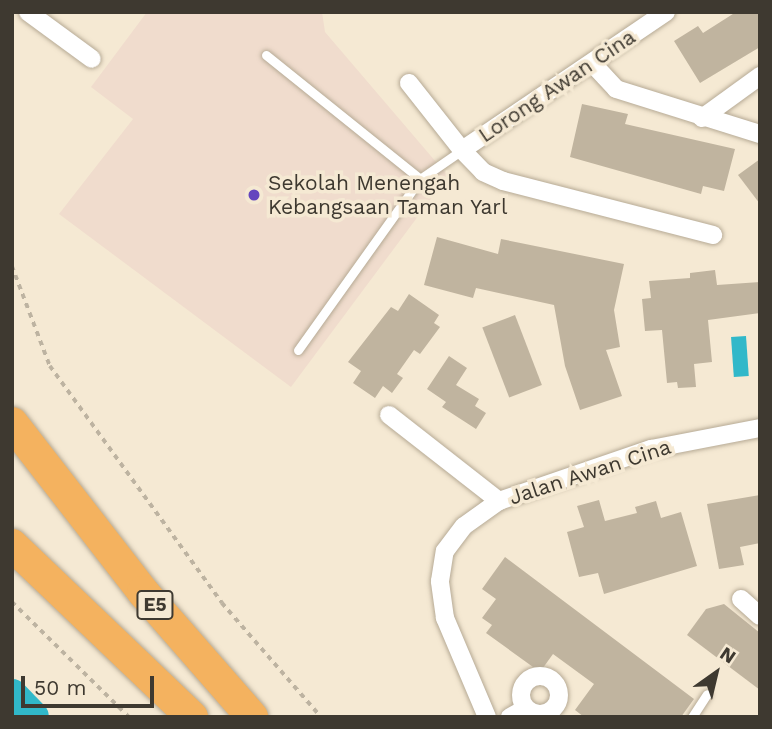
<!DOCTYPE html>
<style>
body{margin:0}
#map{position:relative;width:772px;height:729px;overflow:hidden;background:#f5e9d3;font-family:"Work Sans",sans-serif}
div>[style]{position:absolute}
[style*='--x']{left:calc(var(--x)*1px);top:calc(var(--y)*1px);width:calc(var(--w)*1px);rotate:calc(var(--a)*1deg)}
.education>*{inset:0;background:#f0dccd}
.water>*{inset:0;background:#31b8c9;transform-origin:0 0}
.river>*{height:32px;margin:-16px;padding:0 16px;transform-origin:16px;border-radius:16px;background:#31b8c9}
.building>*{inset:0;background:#c0b49f;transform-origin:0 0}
.path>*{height:3.5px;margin-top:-1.75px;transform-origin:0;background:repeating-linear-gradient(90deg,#bdb3a1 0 5px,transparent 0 10px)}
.roads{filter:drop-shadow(0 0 2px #b6aa95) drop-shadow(0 0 2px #b6aa95)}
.lane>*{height:9px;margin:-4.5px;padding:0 4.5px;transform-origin:4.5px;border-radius:4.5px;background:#fff}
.street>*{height:18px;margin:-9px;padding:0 9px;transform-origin:9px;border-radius:9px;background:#fff}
.street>.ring{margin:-9px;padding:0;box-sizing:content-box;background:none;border:18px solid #fff;border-radius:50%}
.highway>*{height:32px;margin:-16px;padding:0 16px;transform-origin:16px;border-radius:16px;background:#f4b25f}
.dots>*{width:19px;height:19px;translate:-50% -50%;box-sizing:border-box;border:4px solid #f5e9d3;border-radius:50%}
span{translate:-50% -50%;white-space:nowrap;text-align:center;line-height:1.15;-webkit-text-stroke:7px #f5e9d3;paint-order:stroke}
.shield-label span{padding:2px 5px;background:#f5e9d3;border:2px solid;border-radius:5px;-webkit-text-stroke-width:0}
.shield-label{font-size:19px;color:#3e3930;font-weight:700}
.street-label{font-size:21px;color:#3e3930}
.poi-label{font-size:21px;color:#3e3930}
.left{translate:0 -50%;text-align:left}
.frame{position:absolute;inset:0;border:14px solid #3e3930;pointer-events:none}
.north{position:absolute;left:681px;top:638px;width:70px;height:70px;-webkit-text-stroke:5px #f5e9d3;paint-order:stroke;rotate:34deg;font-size:19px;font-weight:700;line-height:28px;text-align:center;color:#3e3930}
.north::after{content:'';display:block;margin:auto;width:24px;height:32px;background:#3e3930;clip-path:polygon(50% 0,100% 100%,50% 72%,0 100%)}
.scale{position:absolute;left:21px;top:676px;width:133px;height:32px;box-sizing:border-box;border:4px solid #3e3930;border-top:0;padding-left:9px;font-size:21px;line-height:24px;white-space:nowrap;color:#3e3930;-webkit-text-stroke:5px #f5e9d3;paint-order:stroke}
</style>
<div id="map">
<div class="education">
<i style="clip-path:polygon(147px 12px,322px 12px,325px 32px,448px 176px,291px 387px,59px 214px,133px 119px,91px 87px)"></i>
</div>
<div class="water">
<i style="left:746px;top:336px;width:40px;height:15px;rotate:86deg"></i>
</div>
<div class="river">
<i style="--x:12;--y:695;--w:30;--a:46"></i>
</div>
<div class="building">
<i style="clip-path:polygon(736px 12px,760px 12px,760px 47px,700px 83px,674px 41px,698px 26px,703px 33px)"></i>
<i style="clip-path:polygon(582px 104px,628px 114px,625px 124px,735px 149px,724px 191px,703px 186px,701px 194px,570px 157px)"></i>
<i style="clip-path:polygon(760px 159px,760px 204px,738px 175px)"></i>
<i style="clip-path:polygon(437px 237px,498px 254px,501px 239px,624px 264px,614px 310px,620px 347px,606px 350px,622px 396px,580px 410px,565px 366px,554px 305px,476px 288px,473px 298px,424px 285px)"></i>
<i style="clip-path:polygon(715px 270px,717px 285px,760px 282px,760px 313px,708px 320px,712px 362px,694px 364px,696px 387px,678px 388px,677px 382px,667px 383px,662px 330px,645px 331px,642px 299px,651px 298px,649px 281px,690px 278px,690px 273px)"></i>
<i style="clip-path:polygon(409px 294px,439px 315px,434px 323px,440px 327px,420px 354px,414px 350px,397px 374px,403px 378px,392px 393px,383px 386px,375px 398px,353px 383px,361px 371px,348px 362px,391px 307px,398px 311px)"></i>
<i style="left:515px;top:315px;width:75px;height:35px;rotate:69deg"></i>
<i style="clip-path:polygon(449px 356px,467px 368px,456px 385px,479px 399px,475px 406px,486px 413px,476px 429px,442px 407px,446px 402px,427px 389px)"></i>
<i style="clip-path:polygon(760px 495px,760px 543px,740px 547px,744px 565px,719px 569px,707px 504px)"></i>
<i style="clip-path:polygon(599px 500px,605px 521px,637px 513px,635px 507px,656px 501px,661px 518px,681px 512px,697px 566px,604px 594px,598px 573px,579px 577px,567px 532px,584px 527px,577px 506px)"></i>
<i style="clip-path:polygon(505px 557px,694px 699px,681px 717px,584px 717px,575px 710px,594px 684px,553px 654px,540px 672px,486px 633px,492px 625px,482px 618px,496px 599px,482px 589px)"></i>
<i style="clip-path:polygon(724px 604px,760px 633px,760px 690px,687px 635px,706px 609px)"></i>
</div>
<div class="path">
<i style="--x:12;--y:266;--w:107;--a:69.2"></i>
<i style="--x:50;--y:366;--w:293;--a:54"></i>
<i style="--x:222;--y:603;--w:151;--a:49"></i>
<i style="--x:12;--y:602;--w:164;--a:44.5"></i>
</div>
<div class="roads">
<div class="lane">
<i style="--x:266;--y:55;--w:198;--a:38.8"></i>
<i style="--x:298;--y:350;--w:210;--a:-54.5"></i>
<i style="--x:420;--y:179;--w:51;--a:-34.6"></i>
<i style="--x:692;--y:717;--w:27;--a:-57"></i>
</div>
<div class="street">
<i style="--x:28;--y:12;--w:79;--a:36.3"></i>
<i style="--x:666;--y:12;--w:246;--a:145.9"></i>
<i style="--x:462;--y:150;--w:30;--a:46"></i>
<i style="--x:483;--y:172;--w:22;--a:24"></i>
<i style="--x:503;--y:181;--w:217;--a:14.4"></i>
<i style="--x:592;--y:63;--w:35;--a:47"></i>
<i style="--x:616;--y:89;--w:151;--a:17.4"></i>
<i style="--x:409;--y:83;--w:85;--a:51.7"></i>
<i style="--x:702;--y:118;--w:72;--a:-35.9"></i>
<i style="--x:389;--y:415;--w:140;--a:38"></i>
<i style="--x:741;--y:599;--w:25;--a:42"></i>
<i class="ring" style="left:521px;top:676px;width:20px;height:20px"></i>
<i style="--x:487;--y:717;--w:108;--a:-113"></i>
<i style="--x:445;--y:618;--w:37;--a:-98"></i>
<i style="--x:440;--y:581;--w:30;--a:-81"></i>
<i style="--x:445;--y:551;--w:31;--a:-53"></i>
<i style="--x:464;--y:526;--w:43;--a:-35.5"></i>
<i style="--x:499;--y:501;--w:161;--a:-18.9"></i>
<i style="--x:651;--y:449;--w:111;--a:-10.9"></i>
<i style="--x:510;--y:717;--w:18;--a:-29"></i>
</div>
<div class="highway">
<i style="--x:12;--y:423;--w:214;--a:52.2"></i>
<i style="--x:143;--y:592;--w:166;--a:48.9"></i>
<i style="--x:12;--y:545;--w:249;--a:43.7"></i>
</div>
</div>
<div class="dots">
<i style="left:254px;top:195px;background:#6446be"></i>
</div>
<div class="shield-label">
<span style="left:155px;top:605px">E5</span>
</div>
<div class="street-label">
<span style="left:557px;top:86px;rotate:-34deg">Lorong Awan Cina</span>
<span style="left:590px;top:472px;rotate:-18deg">Jalan Awan Cina</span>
</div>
<div class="poi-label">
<span class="left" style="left:268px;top:195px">Sekolah Menengah<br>Kebangsaan Taman Yarl</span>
</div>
<div class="frame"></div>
<div class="north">N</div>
<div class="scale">50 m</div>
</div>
